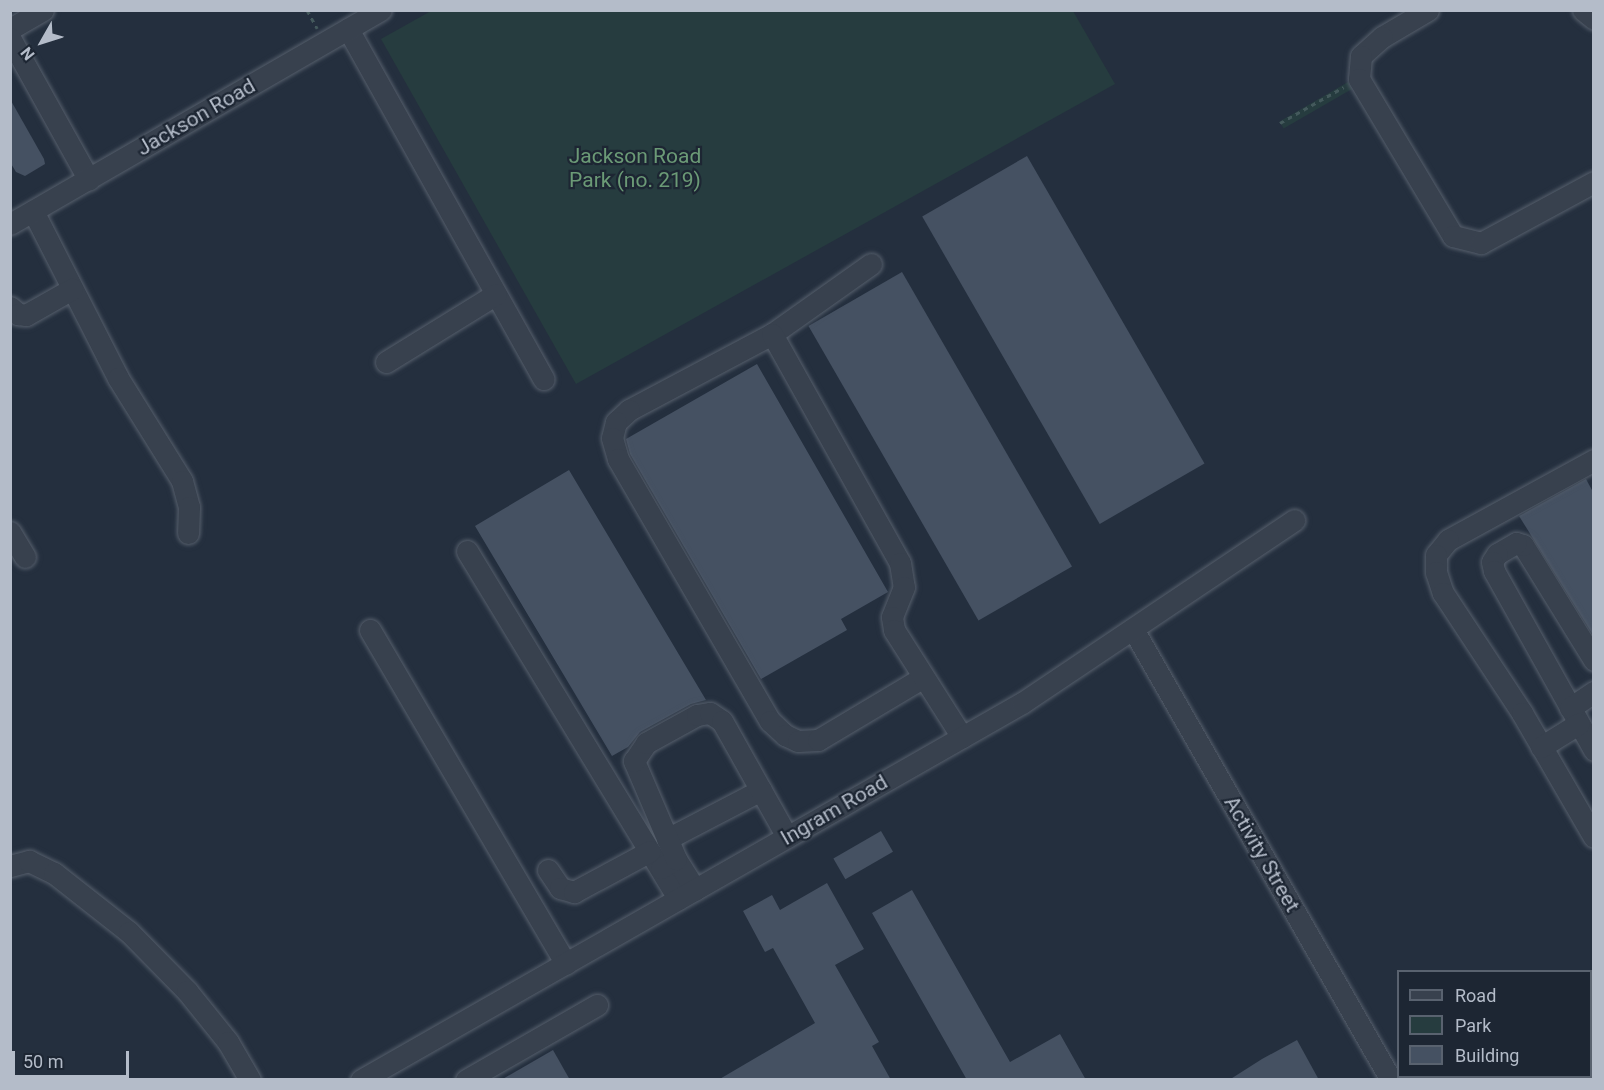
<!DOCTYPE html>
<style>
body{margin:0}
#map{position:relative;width:1604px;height:1090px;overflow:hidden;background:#242f3e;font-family:Roboto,sans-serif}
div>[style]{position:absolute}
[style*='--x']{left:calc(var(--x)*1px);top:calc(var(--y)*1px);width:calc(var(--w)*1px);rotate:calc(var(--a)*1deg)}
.green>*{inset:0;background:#263c3f;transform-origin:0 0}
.building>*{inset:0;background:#455162;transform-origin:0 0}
.path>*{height:3px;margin-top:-1.5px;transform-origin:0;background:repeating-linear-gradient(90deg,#44595c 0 4.5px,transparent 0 9px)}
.roads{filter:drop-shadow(0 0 2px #565f6c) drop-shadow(0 0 2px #565f6c)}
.minor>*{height:21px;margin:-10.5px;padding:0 10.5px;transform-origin:10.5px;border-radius:10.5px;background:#38414e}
span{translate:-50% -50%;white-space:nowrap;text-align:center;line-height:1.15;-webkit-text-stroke:4.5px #1d2633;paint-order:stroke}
.street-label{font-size:21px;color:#b4bcc9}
.park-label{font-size:21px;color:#6b9a76}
.frame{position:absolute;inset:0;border:12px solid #b4bcc9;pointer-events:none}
.legend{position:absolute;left:1397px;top:970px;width:195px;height:108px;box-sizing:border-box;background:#1d2633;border:2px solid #59626f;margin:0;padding:8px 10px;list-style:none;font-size:18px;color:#b4bcc9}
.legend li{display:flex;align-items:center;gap:12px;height:30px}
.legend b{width:30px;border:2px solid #59626f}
.north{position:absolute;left:12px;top:12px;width:60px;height:60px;-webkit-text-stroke:4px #1d2633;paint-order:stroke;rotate:231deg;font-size:16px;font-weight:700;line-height:24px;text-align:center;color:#b4bcc9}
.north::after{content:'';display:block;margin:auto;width:21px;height:27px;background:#b4bcc9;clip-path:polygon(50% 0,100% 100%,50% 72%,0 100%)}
.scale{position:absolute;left:12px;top:1051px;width:117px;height:27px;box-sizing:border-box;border:3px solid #b4bcc9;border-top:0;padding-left:8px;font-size:18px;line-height:21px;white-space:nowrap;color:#b4bcc9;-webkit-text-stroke:4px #1d2633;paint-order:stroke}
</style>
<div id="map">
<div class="green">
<i style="clip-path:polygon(431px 11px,1073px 11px,1115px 84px,576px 384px,381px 39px)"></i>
<i style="left:1348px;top:82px;width:8px;height:79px;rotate:60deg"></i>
</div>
<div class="building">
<i style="clip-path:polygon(10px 99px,44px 159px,45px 164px,25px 176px,16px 172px,10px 162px)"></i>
<i style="left:1027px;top:156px;width:355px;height:121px;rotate:60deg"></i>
<i style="left:902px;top:272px;width:340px;height:108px;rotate:60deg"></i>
<i style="clip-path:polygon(757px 364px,888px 592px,841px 619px,847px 630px,761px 679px,630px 454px,626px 439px)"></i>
<i style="clip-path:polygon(569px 470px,706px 700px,691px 704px,640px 732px,628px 747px,612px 756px,475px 526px)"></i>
<i style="clip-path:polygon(1586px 479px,1593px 492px,1593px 635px,1519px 516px)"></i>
<i style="left:881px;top:831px;width:24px;height:55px;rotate:60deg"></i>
<i style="clip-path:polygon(827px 883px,864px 949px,835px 965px,879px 1042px,872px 1046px,891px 1080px,718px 1080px,815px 1023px,773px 948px,765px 952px,743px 911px,772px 895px,780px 910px)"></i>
<i style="clip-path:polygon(912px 890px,1010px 1062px,1060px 1034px,1086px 1080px,967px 1080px,872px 913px)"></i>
<i style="clip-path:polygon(1297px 1040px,1319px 1080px,1229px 1080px,1262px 1059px)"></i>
<i style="clip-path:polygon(553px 1050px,570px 1080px,501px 1080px)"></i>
</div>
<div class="path">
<i style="--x:307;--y:10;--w:21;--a:61"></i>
<i style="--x:1280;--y:123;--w:73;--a:-29.4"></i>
</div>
<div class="roads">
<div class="minor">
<i style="--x:1428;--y:10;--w:53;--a:149.6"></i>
<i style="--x:1382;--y:37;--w:28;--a:138"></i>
<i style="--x:1361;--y:56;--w:23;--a:95"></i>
<i style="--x:1359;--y:79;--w:183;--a:59.1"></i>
<i style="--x:1453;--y:236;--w:29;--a:14"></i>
<i style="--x:1481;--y:243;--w:128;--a:-28.4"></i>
<i style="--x:1583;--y:10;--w:14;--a:39"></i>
<i style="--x:10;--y:29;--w:38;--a:-30"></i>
<i style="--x:348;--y:29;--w:401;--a:60.8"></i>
<i style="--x:10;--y:38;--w:162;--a:60.9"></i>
<i style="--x:33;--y:211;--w:187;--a:63"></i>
<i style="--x:118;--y:378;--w:121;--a:58.1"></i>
<i style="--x:182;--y:481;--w:27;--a:75"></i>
<i style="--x:189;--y:507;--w:26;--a:92"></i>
<i style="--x:10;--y:224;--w:428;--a:-30"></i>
<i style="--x:871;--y:264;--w:121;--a:144.7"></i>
<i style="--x:772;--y:334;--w:162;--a:152"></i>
<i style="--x:629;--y:410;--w:18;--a:137"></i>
<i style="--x:616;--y:422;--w:16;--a:104"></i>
<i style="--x:612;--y:438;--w:22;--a:74"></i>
<i style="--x:618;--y:459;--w:303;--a:59.9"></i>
<i style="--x:770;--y:721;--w:21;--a:43"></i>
<i style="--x:785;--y:735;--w:14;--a:25"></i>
<i style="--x:798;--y:741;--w:20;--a:-3"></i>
<i style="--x:818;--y:740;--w:121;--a:-30.8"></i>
<i style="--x:10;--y:307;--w:11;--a:41"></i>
<i style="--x:18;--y:314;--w:8;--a:7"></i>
<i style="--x:26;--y:315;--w:53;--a:-29.5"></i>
<i style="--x:772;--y:334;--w:262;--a:60.8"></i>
<i style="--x:900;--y:563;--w:24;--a:81"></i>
<i style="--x:904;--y:587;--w:32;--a:112"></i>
<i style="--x:892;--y:617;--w:13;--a:81"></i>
<i style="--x:894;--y:630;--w:127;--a:57.6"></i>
<i style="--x:386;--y:362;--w:129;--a:-31.7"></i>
<i style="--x:1594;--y:460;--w:166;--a:151.3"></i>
<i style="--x:1448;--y:540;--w:19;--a:129"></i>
<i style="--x:1436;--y:555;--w:17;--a:90"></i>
<i style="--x:1436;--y:572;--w:22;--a:72"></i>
<i style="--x:1443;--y:593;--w:144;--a:56.6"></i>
<i style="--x:1522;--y:713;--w:143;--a:59.9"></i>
<i style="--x:10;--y:532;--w:29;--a:59"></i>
<i style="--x:467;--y:551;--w:407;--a:58.7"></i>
<i style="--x:1133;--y:629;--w:520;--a:60.23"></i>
<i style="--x:370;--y:630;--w:387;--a:59.6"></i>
<i style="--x:1594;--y:660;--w:135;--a:-121.7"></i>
<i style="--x:1523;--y:545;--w:7;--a:-164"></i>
<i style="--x:1516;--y:543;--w:22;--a:150"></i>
<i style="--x:1497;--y:554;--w:9;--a:122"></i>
<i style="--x:1492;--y:562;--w:9;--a:77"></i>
<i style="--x:1494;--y:571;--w:205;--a:60.8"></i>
<i style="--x:1570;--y:708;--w:29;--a:-34"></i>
<i style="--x:1541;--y:747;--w:44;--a:-31.9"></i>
<i style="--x:667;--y:839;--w:106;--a:-27.5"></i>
<i style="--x:676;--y:859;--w:36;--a:58"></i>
<i style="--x:10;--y:866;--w:20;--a:-15"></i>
<i style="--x:29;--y:861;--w:28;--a:26"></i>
<i style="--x:54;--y:873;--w:95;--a:38.2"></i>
<i style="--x:129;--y:932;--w:83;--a:45.5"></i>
<i style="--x:187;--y:991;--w:65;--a:51.2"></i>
<i style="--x:228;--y:1042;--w:44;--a:59.9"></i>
<i style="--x:661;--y:868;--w:17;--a:-31"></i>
<i style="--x:676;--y:859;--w:107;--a:-113.2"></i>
<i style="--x:634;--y:761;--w:22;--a:-56"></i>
<i style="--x:646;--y:743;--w:58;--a:-28.8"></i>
<i style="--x:697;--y:715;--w:13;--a:-9"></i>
<i style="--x:710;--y:713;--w:14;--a:34"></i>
<i style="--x:722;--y:721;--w:133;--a:60.7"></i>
<i style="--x:548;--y:870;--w:22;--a:56"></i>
<i style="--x:560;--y:888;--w:15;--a:16"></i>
<i style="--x:574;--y:892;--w:86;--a:-28.3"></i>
<i style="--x:361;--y:1080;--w:761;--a:-29.7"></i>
<i style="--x:1022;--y:703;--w:328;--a:-33.9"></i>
<i style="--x:466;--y:1080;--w:151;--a:-29.8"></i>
</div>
</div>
<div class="street-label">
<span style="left:196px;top:117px;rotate:-30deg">Jackson Road</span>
<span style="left:834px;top:810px;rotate:-30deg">Ingram Road</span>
<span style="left:1262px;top:854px;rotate:60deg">Activity Street</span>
</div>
<div class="park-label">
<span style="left:635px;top:168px">Jackson Road<br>Park (no. 219)</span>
</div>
<div class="frame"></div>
<ul class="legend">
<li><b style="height:8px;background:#38414e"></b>Road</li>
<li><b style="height:16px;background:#263c3f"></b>Park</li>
<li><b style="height:16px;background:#455162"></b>Building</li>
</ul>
<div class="north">N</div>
<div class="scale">50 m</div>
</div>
